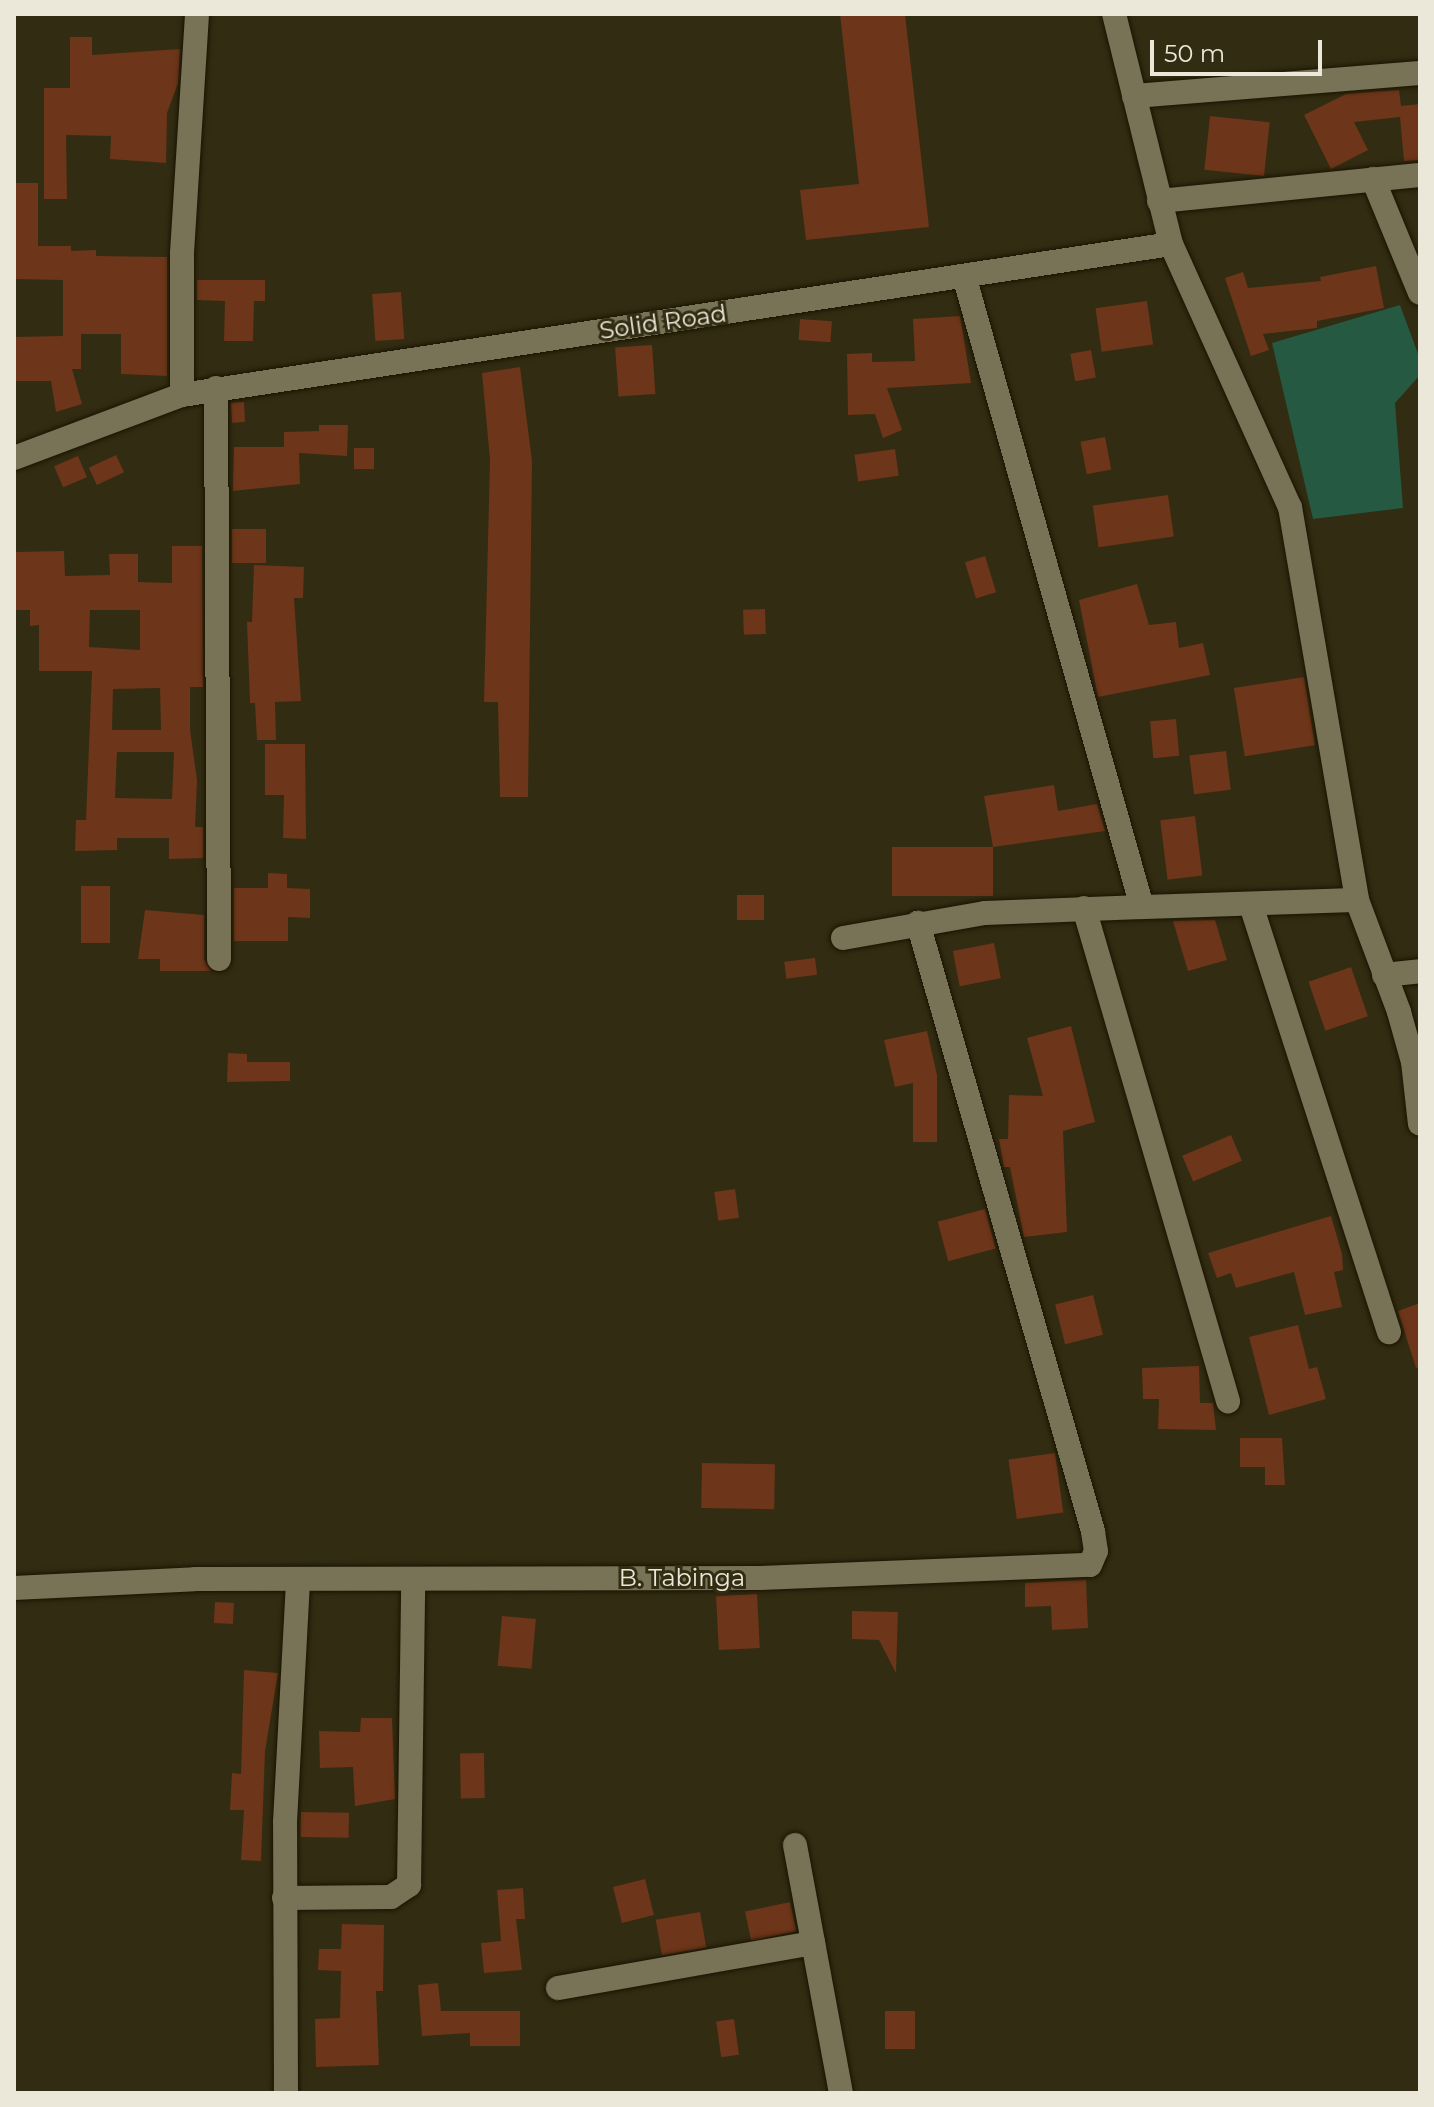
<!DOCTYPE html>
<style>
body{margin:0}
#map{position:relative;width:1434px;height:2107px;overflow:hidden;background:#322c12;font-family:Montserrat,sans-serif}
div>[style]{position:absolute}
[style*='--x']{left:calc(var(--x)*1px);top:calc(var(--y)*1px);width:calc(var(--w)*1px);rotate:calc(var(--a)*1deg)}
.green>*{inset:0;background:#255941}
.building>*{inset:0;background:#6d3519;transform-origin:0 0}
.roads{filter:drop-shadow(0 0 2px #1a1400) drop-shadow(0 0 2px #1a1400)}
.minor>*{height:24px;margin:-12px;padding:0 12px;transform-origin:12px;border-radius:12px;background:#787256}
.tertiary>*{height:24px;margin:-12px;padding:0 12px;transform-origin:12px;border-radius:12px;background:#787256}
span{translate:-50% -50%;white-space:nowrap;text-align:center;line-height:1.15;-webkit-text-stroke:6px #322c12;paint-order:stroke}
.street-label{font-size:24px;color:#ece8d9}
.frame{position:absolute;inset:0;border:16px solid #ece8d9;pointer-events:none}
.scale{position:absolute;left:1150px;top:40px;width:172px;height:36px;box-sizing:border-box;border:4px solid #ece8d9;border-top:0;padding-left:10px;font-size:24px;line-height:28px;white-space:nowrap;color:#ece8d9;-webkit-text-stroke:6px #322c12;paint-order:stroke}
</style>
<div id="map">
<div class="green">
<i style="clip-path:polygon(1400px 305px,1420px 359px,1420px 375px,1395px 403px,1403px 508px,1313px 519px,1272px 343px)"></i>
</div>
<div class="building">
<i style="clip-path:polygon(840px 14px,905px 14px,929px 227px,806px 240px,800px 190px,859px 184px)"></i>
<i style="clip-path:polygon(70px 37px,92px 37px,92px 55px,180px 49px,178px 83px,167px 113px,166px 163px,110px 159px,111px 136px,66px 135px,67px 199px,44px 199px,44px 88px,70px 88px)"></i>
<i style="clip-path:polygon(1399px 90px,1401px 106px,1420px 104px,1420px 160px,1404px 161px,1400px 117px,1354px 122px,1368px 150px,1331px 169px,1304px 115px,1346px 94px)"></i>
<i style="left:1210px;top:116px;width:60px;height:54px;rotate:6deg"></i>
<i style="clip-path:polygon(14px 183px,38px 183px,38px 246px,71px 246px,71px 251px,96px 250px,96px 256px,167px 257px,167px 376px,121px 374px,121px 334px,81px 334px,81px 369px,72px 369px,82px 404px,56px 412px,51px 381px,14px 381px,14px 337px,63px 336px,63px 280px,14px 279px)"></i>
<i style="clip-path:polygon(1376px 266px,1384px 308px,1317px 321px,1317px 328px,1263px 334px,1269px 350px,1251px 356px,1225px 278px,1243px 272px,1248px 288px,1321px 281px,1320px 277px)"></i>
<i style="clip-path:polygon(197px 280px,265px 280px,265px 301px,254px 301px,253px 341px,224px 341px,225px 301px,197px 300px)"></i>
<i style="left:401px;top:292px;width:47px;height:29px;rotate:86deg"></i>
<i style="left:1147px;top:301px;width:44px;height:52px;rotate:82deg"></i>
<i style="clip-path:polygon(960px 316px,971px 383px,887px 388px,902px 430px,883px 438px,875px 414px,848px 415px,847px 354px,872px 353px,872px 362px,915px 361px,913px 319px)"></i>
<i style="left:800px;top:319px;width:32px;height:21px;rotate:4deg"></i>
<i style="left:652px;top:345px;width:49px;height:37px;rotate:86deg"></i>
<i style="left:1091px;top:350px;width:28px;height:21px;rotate:80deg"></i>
<i style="clip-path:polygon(520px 367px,532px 461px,528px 797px,500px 797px,498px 702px,484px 702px,490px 460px,482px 373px)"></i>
<i style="left:244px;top:402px;width:20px;height:13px;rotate:87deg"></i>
<i style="clip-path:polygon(319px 425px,348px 425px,347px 456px,299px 453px,300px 484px,233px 491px,234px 447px,284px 447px,284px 432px,319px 431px)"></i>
<i style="left:1105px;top:437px;width:33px;height:25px;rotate:79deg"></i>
<i style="left:354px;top:448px;width:20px;height:21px"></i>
<i style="left:895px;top:449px;width:27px;height:41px;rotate:82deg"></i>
<i style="left:116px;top:455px;width:19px;height:30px;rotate:65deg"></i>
<i style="left:78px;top:456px;width:23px;height:26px;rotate:67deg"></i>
<i style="left:1168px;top:495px;width:42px;height:76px;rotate:82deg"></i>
<i style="left:232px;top:529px;width:34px;height:34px"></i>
<i style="clip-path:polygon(evenodd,172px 546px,202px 546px,203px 687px,190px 687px,190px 730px,197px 780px,195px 827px,203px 827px,203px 858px,169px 859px,169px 838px,117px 838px,117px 850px,75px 851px,76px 820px,86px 820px,92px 671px,39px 671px,39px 625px,30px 626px,30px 610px,14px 610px,14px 552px,64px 551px,65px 576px,110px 575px,109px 554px,138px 554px,138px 582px,172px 583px,172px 546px,90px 610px,140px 610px,140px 650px,89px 647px,90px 610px,172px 546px,160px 688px,161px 730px,112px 730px,113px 689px,160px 688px,172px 546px,117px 752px,174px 752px,172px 799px,115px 798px,117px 752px)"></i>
<i style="left:985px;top:556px;width:38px;height:21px;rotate:73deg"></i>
<i style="clip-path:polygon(254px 565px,304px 567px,303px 598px,294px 598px,301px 701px,275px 702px,276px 740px,257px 740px,255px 703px,250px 703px,247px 622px,252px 622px)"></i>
<i style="clip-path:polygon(1137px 584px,1149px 625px,1176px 622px,1179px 648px,1203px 643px,1210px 675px,1098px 697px,1079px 600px)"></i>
<i style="left:765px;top:609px;width:25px;height:22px;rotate:88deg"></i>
<i style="left:1304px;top:677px;width:69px;height:71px;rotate:81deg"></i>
<i style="left:1176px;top:719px;width:37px;height:26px;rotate:85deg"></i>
<i style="clip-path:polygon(265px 744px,305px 744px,306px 839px,283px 838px,284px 795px,265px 795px)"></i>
<i style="left:1226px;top:751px;width:39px;height:37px;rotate:83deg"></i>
<i style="clip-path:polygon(1054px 785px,1058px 811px,1097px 804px,1105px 831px,993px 847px,984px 796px)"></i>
<i style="left:1195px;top:816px;width:60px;height:35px;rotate:83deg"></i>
<i style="left:993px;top:847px;width:49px;height:101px;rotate:90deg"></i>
<i style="clip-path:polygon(268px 873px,287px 874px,287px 888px,310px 889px,310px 918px,288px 917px,288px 941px,234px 941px,234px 888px,268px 888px)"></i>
<i style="left:81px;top:886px;width:29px;height:57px"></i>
<i style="left:737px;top:895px;width:27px;height:25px"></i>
<i style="clip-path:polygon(145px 910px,204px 915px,204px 959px,211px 971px,160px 971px,160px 959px,138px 959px)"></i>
<i style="clip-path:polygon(1215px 920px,1227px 960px,1188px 971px,1173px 921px)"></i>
<i style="left:994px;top:943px;width:36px;height:42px;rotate:79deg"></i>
<i style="left:815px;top:958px;width:17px;height:31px;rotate:83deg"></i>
<i style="left:1351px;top:967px;width:52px;height:45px;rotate:71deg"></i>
<i style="clip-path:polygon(1071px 1026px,1095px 1122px,1063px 1131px,1067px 1232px,1024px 1237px,1010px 1167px,1004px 1167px,999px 1139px,1008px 1139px,1009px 1095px,1043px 1096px,1027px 1038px)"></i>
<i style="clip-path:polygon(927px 1031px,937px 1075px,937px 1142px,913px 1142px,913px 1083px,895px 1087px,884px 1040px)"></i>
<i style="clip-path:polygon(228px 1053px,247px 1054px,247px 1062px,290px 1062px,290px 1081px,227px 1082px)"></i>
<i style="left:1231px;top:1135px;width:28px;height:53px;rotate:67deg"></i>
<i style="left:735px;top:1189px;width:29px;height:21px;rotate:82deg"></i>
<i style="left:985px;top:1209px;width:41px;height:49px;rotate:75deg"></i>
<i style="clip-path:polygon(1331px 1216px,1342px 1254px,1343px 1270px,1334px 1272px,1342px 1307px,1305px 1315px,1294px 1272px,1236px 1288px,1231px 1273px,1217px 1278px,1208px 1253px)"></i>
<i style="left:1093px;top:1295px;width:41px;height:39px;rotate:76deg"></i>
<i style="clip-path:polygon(1420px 1303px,1420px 1367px,1416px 1368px,1398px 1311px)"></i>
<i style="clip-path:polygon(1298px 1325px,1309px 1369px,1317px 1367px,1326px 1399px,1269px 1415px,1249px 1337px)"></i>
<i style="clip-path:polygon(1199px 1366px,1200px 1403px,1213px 1403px,1216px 1430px,1158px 1429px,1159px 1399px,1143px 1399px,1142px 1368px)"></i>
<i style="clip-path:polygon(1240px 1438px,1282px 1438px,1285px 1485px,1265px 1485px,1265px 1467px,1240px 1467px)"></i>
<i style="left:1055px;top:1453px;width:60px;height:47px;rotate:82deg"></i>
<i style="left:702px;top:1463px;width:73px;height:45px;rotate:1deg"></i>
<i style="clip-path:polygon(1086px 1580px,1088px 1628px,1052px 1630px,1051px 1606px,1025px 1607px,1025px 1583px)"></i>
<i style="left:757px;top:1594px;width:54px;height:41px;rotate:87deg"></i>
<i style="left:215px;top:1602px;width:19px;height:21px;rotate:3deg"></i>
<i style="clip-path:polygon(852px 1611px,898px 1612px,896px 1673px,879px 1640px,852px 1639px)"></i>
<i style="left:502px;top:1616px;width:34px;height:50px;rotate:5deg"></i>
<i style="clip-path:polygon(244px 1670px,278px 1673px,265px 1751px,261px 1861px,241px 1860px,244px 1810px,230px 1810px,232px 1773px,241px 1774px)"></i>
<i style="clip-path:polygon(361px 1718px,392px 1718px,395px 1799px,355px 1806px,353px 1767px,320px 1768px,319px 1731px,360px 1732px)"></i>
<i style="left:484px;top:1753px;width:45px;height:24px;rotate:89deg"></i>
<i style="left:301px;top:1812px;width:48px;height:25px;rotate:1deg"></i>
<i style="left:645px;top:1879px;width:37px;height:33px;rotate:76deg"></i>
<i style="clip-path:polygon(523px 1888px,525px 1919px,516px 1919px,522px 1970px,484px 1973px,481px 1943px,501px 1941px,497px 1890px)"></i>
<i style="left:790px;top:1902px;width:30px;height:46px;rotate:78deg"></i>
<i style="left:700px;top:1912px;width:36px;height:45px;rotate:80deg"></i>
<i style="clip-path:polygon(342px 1924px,384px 1925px,383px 1991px,376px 1991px,379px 2065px,316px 2067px,315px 2019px,340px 2018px,341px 1971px,318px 1970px,319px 1949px,341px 1949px)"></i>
<i style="clip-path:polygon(438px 1983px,441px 2011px,520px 2011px,520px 2046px,470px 2046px,470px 2033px,422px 2036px,418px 1985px)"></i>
<i style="left:885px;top:2011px;width:30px;height:38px"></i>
<i style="left:734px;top:2019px;width:36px;height:18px;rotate:82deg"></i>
</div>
<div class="roads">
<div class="minor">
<i style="--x:1134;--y:96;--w:287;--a:-4.6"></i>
<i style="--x:1373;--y:179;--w:123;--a:67.6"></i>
<i style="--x:1159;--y:201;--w:262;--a:-5.7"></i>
<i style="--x:1171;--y:244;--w:289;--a:65.7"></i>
<i style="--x:1290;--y:507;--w:399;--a:80.3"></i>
<i style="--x:1357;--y:900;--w:120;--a:69.4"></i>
<i style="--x:1399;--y:1012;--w:52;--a:74.4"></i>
<i style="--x:1413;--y:1062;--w:62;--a:83.6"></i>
<i style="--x:965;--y:279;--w:652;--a:74.26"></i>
<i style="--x:1142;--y:907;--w:215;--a:-1.9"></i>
<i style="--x:216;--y:388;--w:571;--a:89.7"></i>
<i style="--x:182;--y:395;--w:1000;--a:-8.68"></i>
<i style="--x:1171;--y:244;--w:237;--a:-103.9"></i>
<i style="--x:1251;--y:905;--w:449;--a:72.1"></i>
<i style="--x:1084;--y:908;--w:514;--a:73.72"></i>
<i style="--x:843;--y:938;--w:144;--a:-10"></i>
<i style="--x:985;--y:913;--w:157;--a:-2.2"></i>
<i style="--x:1384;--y:975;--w:36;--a:-6"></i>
<i style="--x:14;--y:1588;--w:181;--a:-2.8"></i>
<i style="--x:195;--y:1579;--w:565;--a:-0.1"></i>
<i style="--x:760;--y:1578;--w:330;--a:-2.3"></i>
<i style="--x:1090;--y:1565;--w:15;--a:-67"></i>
<i style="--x:1096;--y:1551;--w:20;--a:-99"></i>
<i style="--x:1093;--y:1531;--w:633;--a:-106.06"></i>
<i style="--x:795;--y:1845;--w:252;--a:79.5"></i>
<i style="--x:284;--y:1898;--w:107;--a:-0.5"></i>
<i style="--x:391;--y:1897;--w:22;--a:-34"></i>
<i style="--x:409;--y:1885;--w:303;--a:-89.2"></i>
<i style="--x:558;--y:1988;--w:259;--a:-10"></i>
<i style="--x:286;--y:2093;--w:271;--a:-90.2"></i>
<i style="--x:285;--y:1822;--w:239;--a:-86.9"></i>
</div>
<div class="tertiary">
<i style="--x:14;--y:458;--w:179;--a:-20.6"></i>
<i style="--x:182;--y:395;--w:142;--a:-90"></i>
<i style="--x:182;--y:253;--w:239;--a:-86.4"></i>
</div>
</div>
<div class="street-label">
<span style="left:663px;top:322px;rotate:-8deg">Solid Road</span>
<span style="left:682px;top:1578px">B. Tabinga</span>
</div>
<div class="frame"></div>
<div class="scale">50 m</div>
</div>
